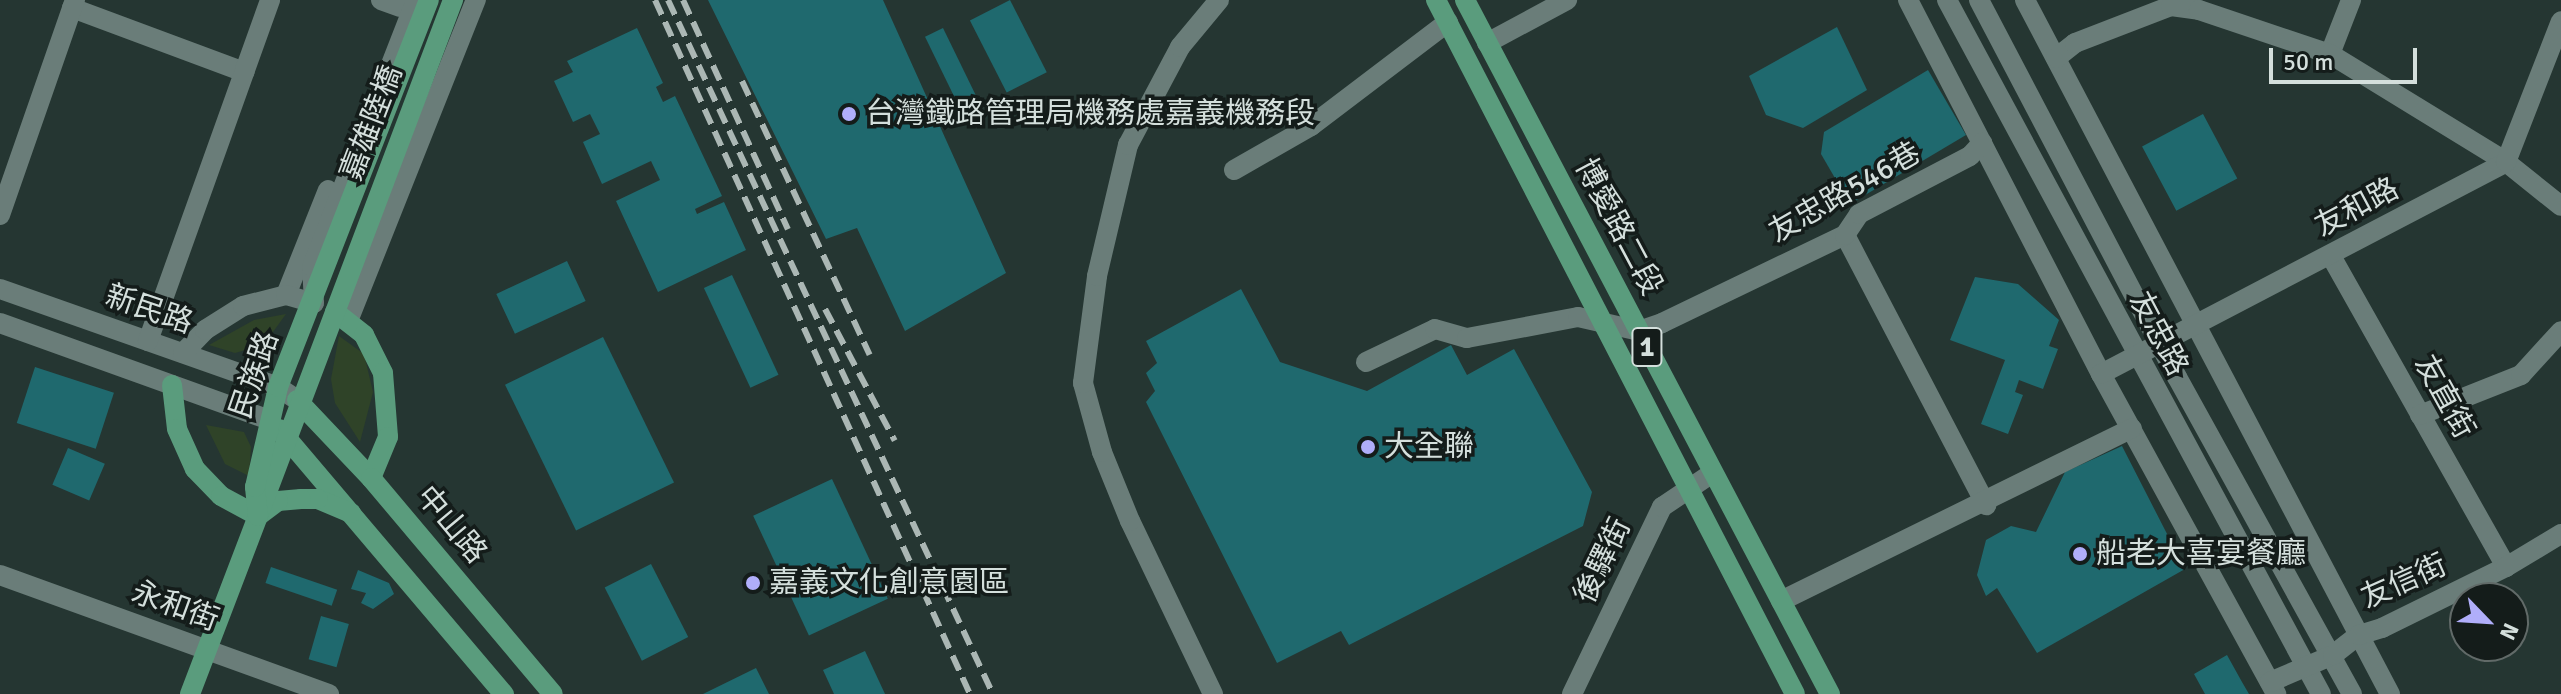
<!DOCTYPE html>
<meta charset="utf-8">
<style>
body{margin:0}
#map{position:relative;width:2561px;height:694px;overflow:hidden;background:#253632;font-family:Signika,"Noto Sans TC",sans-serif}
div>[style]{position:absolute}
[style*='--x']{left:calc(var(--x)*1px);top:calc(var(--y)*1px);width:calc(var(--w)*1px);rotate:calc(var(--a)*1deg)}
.green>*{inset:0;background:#2f4328}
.building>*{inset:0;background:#1f696e;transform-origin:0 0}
.minor>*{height:20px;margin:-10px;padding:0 10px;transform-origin:10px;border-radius:10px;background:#6a7d79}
.major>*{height:20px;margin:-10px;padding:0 10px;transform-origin:10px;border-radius:10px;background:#5a9c7d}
.rail>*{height:6px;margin-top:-3px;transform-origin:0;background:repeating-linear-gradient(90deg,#abb7b4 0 16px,transparent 0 24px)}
.dots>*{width:22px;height:22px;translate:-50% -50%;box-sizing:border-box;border:4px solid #141c1a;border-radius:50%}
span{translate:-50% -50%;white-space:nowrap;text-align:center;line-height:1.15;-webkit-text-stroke:7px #141c1a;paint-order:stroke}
.shield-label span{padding:2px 6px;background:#141c1a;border:2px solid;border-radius:6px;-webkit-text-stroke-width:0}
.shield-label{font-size:28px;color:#d4dfdc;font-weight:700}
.poi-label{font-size:30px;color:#d4dfdc}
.left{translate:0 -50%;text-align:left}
.street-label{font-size:30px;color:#d4dfdc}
.north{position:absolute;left:2449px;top:582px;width:80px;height:80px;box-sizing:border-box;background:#141c1a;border:2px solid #616a68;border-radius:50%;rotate:115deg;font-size:22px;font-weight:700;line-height:32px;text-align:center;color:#d4dfdc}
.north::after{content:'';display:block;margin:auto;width:28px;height:36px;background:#b0aefa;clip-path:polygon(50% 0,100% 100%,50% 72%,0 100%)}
.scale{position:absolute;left:2269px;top:48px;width:148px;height:36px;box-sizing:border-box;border:4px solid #d4dfdc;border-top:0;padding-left:10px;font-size:24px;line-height:28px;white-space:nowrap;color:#d4dfdc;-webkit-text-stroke:6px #141c1a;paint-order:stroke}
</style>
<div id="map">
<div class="green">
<i style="clip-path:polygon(286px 314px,265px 343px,249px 349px,235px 353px,209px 345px,254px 320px)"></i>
<i style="clip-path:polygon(339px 336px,364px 354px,373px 392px,360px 442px,335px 403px,331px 379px)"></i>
<i style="clip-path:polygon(206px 425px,244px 432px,251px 447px,249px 476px,225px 464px)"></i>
</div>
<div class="building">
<i style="clip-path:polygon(708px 0,883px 0,1006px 273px,905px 331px,857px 228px,826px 239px)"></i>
<i style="left:1010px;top:0;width:81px;height:45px;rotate:63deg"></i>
<i style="clip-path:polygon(1837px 27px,1867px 90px,1803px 128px,1766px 115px,1749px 76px)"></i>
<i style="clip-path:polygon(637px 28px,663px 83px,656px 87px,663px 102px,675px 96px,722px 196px,695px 209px,697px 214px,724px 202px,746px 250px,658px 292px,616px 201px,660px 180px,651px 161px,602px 184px,583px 142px,600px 134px,590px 114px,573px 122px,554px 81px,573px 72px,567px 61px)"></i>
<i style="left:943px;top:28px;width:77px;height:20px;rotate:64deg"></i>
<i style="clip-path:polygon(1928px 70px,1966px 135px,1850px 204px,1821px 154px,1824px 132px)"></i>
<i style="left:2203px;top:114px;width:73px;height:69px;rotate:62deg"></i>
<i style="left:567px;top:261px;width:44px;height:78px;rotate:65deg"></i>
<i style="left:732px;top:275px;width:110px;height:31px;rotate:65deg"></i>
<i style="clip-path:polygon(1975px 277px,2018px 284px,2059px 320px,2049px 346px,2058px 349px,2043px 389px,2019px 380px,2015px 392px,2023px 395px,2008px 434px,1981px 424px,2005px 360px,1950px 340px)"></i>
<i style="clip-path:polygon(1241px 289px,1280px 362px,1367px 391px,1451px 345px,1467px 375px,1514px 349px,1592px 492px,1583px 526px,1349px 645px,1341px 631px,1277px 663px,1146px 402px,1155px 391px,1146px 373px,1157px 363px,1146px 341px)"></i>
<i style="left:603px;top:337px;width:162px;height:109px;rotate:64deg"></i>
<i style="left:35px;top:367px;width:83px;height:59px;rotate:18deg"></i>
<i style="clip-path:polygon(2122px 446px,2185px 569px,2037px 653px,1997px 588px,1986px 596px,1977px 575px,1986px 540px,2011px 526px,2036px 532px,2065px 472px)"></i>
<i style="left:68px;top:448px;width:40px;height:40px;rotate:23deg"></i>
<i style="left:832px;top:479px;width:132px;height:87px;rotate:65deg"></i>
<i style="left:651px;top:564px;width:82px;height:52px;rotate:63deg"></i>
<i style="left:271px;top:567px;width:70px;height:17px;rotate:19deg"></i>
<i style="clip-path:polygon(358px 570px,389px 583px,394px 594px,373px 609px,361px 603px,366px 593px,351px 589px)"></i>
<i style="left:321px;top:616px;width:29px;height:45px;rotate:16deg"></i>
<i style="clip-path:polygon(865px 651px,885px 694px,834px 694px,823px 670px)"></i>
<i style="clip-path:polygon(2227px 655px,2242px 682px,2249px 694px,2205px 694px,2194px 674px)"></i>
<i style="clip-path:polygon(756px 668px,769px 694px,703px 694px)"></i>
</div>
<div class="minor">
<i style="--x:381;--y:0;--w:20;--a:20"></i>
<i style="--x:1908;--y:0;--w:421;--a:62.7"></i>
<i style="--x:2101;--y:374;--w:365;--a:61.3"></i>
<i style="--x:1947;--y:0;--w:788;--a:61.68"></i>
<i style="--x:1979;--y:0;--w:426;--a:62.3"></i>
<i style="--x:2177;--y:377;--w:362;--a:61.1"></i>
<i style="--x:2025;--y:0;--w:784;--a:62.26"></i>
<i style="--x:72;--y:8;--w:184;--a:20.4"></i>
<i style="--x:1487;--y:43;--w:91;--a:-28.3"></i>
<i style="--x:2330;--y:54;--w:58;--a:-68.7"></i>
<i style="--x:2056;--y:58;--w:24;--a:-38"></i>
<i style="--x:2075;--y:43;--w:103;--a:-21.1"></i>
<i style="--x:2171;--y:6;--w:28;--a:8"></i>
<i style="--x:2199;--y:10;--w:138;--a:18.6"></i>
<i style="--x:2330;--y:54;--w:206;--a:31.5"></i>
<i style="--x:2506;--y:162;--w:70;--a:38.7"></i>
<i style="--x:1234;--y:170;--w:89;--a:-29.7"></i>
<i style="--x:1311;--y:126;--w:172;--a:-37.2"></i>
<i style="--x:0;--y:215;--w:228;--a:-70.8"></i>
<i style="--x:1845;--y:235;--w:305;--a:62.4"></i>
<i style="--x:2331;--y:256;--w:357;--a:60.6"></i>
<i style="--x:0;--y:289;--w:295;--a:19.4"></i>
<i style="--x:278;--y:387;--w:23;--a:34"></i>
<i style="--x:286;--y:295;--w:113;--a:-68.2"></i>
<i style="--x:348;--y:321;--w:346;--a:-68.3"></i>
<i style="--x:0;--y:323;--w:284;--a:19.8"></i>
<i style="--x:148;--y:341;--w:362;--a:-70.3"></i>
<i style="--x:183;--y:353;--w:32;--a:-46"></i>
<i style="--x:205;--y:330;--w:45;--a:-32.3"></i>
<i style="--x:243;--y:306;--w:44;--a:-14.3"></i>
<i style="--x:286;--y:295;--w:29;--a:16"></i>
<i style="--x:314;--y:303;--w:36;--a:-93"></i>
<i style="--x:312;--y:267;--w:287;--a:-68.7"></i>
<i style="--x:1366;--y:362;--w:76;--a:-25.6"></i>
<i style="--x:1435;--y:329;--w:33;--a:16"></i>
<i style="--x:1467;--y:338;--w:113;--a:-10.7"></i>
<i style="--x:1578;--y:317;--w:63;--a:12.9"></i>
<i style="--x:1639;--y:331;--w:24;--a:-19"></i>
<i style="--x:1662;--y:323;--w:203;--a:-25.7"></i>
<i style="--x:1845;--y:235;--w:25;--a:-56"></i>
<i style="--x:1859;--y:214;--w:125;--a:-27.6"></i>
<i style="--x:1970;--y:156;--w:18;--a:-47"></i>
<i style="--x:2101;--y:374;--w:457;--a:-27.6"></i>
<i style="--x:2506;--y:162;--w:151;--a:-68.7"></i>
<i style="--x:2420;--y:415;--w:109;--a:-21.6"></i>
<i style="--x:2521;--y:375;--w:59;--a:-47.7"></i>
<i style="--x:0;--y:575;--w:350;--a:19.9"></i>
<i style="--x:1781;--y:601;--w:391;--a:-26.2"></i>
<i style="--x:2270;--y:682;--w:69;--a:-23.2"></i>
<i style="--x:2333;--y:655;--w:33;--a:-38"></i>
<i style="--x:2359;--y:635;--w:24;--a:-17"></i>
<i style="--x:2382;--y:628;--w:138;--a:-26.2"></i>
<i style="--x:2506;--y:567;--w:64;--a:-31"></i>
<i style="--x:1213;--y:694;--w:192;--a:-115.6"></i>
<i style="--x:1130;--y:521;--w:74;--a:-112.1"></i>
<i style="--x:1102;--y:452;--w:72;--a:-105.4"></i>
<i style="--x:1083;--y:383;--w:108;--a:-82.5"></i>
<i style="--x:1097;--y:276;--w:135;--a:-76.7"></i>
<i style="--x:1128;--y:145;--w:111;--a:-62"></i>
<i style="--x:1180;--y:47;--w:61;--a:-50.3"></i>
<i style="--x:1572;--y:694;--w:208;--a:-64.3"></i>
<i style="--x:1662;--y:507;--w:59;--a:-34"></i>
</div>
<div class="major">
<i style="--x:1436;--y:0;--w:781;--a:62.65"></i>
<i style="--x:1465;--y:0;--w:784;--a:62.26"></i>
<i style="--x:335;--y:312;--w:37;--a:38"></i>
<i style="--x:364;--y:335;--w:42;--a:63.4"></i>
<i style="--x:383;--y:373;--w:64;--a:85.5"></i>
<i style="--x:388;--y:437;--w:44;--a:112.5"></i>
<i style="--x:172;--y:385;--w:44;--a:83.5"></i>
<i style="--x:177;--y:429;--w:44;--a:65.8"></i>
<i style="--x:195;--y:469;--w:37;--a:46"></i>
<i style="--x:221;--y:496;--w:42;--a:28.4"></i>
<i style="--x:297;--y:400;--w:108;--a:46.5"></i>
<i style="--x:371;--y:478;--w:282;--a:49.9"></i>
<i style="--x:279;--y:429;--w:348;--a:49.7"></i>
<i style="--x:351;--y:513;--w:36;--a:-157"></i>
<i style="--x:318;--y:499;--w:17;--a:180"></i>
<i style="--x:301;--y:499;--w:23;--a:175"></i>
<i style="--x:278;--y:501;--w:25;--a:143"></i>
<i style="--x:258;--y:516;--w:552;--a:-69.3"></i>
<i style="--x:190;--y:694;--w:191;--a:-69.1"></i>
<i style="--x:258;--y:516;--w:29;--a:-96"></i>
<i style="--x:255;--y:487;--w:103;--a:-77"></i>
<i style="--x:278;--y:387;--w:415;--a:-68.7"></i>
</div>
<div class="rail">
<i style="--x:655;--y:0;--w:762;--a:65.59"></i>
<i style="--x:668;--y:0;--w:766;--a:64.91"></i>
<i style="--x:683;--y:0;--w:252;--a:65.4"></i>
<i style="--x:742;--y:81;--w:302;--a:65"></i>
<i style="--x:825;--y:309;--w:149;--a:62.1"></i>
</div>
<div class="dots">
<i style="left:849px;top:114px;background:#b0aefa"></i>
<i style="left:1368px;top:447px;background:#b0aefa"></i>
<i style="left:2080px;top:554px;background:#b0aefa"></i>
<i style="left:753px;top:583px;background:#b0aefa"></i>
</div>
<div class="shield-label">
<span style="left:1647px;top:347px">1</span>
</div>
<div class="poi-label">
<span class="left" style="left:865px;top:114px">台灣鐵路管理局機務處嘉義機務段</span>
<span class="left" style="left:1384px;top:447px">大全聯</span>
<span class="left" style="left:2096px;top:554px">船老大喜宴餐廳</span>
<span class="left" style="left:769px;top:583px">嘉義文化創意園區</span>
</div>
<div class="street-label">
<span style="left:372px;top:123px;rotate:-69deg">嘉雄陸橋</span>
<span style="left:1845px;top:193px;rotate:-30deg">友忠路546巷</span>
<span style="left:2357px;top:208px;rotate:-28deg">友和路</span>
<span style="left:1618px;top:227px;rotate:62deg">博愛路二段</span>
<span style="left:149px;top:310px;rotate:19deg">新民路</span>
<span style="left:2158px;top:334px;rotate:62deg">友忠路</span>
<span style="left:255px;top:375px;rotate:-71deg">民族路</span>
<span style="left:2444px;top:397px;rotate:61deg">友直街</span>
<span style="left:451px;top:525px;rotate:50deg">中山路</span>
<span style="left:1603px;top:561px;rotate:-64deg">後驛街</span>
<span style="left:2404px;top:582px;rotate:-24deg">友信街</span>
<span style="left:175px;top:607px;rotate:20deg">永和街</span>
</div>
<div class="north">N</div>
<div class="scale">50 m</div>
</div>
